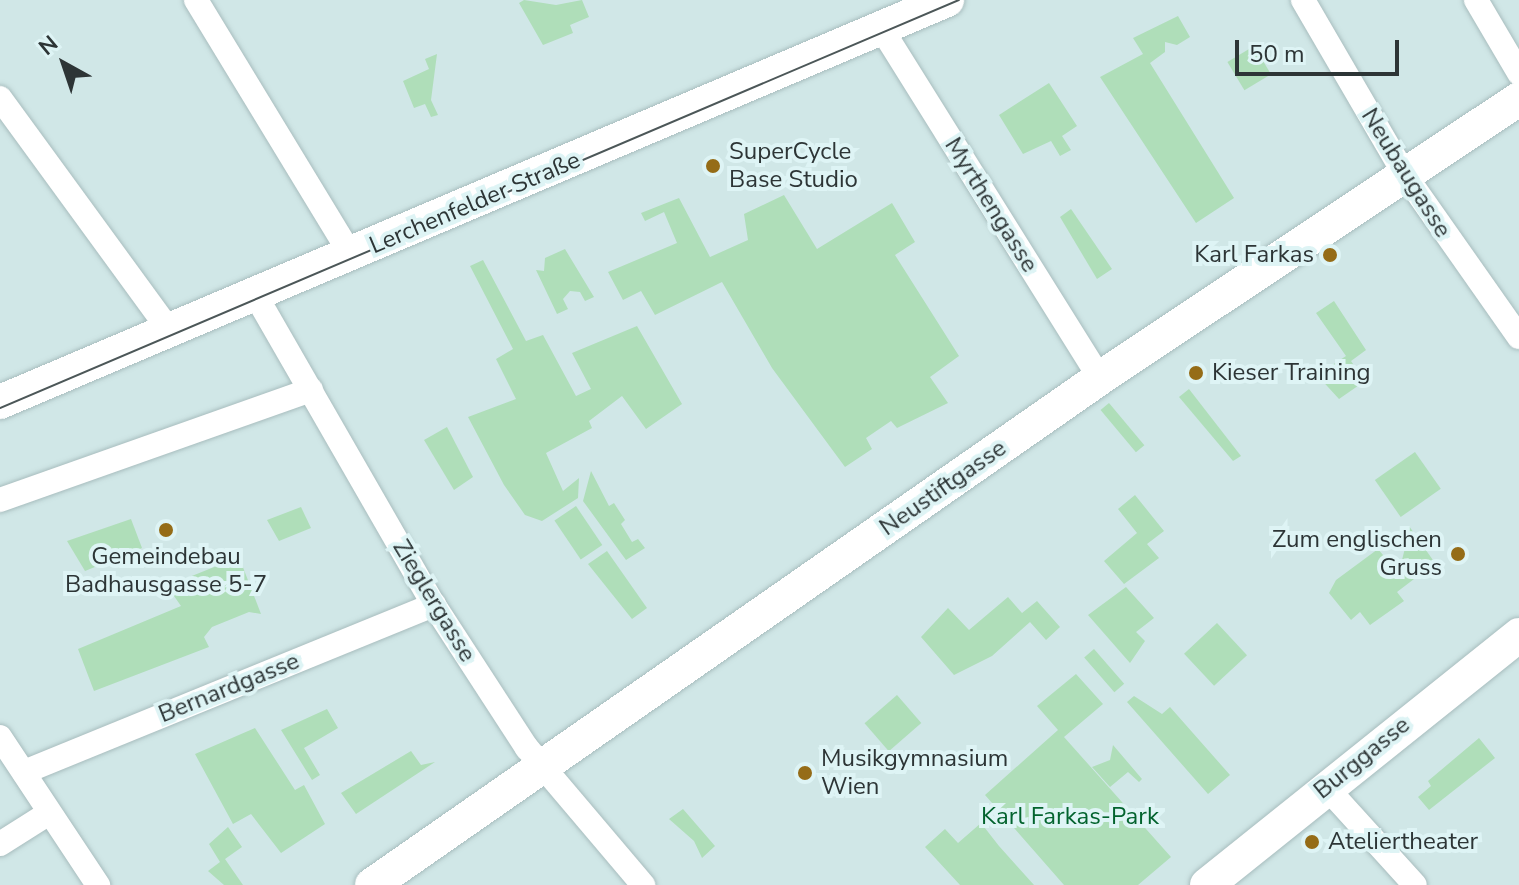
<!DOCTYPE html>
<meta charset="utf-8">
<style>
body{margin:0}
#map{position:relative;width:1519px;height:885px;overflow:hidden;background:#d0e7e7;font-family:"Nunito Sans",sans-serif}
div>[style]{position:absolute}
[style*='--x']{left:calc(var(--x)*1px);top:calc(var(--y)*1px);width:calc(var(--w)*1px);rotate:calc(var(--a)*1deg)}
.green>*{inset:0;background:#afdeb9;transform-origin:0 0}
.roads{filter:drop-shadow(0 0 2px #a8bdbe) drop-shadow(0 0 2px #a8bdbe)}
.street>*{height:24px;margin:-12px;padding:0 12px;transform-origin:12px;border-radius:12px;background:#fff}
.secondary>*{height:34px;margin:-17px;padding:0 17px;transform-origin:17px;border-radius:17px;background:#fff}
.tram>*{height:2px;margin:-1px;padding:0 1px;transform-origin:1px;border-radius:1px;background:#4c5758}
.dots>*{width:22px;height:22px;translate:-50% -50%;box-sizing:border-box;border:4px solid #def4f5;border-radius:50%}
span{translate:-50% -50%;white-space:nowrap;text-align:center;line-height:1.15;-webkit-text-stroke:8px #def4f5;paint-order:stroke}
.poi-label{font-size:24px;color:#2d3536}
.left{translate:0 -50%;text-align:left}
.right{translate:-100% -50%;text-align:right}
.street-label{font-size:24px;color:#2d3536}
.park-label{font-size:24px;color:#03632e}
.north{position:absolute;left:24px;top:24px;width:80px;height:80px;-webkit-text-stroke:6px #def4f5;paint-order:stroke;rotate:320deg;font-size:22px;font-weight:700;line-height:32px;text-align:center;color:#2d3536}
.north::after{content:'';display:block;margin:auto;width:28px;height:36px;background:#2d3536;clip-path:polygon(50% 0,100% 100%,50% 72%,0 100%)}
.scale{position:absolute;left:1235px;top:40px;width:164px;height:36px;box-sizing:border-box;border:4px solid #2d3536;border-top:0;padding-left:10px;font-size:24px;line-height:28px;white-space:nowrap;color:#2d3536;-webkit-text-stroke:6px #def4f5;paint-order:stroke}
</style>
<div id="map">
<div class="green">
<i style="clip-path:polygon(524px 0,556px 5px,582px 0,589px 17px,570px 25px,573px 33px,543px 45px,519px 3px)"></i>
<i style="clip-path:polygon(1178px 16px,1190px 37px,1177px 45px,1165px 42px,1165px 52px,1150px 63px,1234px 198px,1196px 223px,1100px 77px,1143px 54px,1133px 38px)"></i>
<i style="left:1254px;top:46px;width:33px;height:31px;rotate:59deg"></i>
<i style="clip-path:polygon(437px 54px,431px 100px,438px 115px,431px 117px,425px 104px,414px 108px,403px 81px,429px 69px,425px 59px)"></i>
<i style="clip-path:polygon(1049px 83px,1077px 126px,1062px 136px,1071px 150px,1060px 156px,1051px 141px,1023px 154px,999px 115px)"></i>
<i style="clip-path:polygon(784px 195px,817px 249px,892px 203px,915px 242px,895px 255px,959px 356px,930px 377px,948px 403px,897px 428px,891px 421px,866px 438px,872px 449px,845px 467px,772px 368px,722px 282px,655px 315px,641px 291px,623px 300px,608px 272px,677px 243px,664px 212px,645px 221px,641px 213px,679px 198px,710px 257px,748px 240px,744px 214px)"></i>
<i style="clip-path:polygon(1071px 209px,1112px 269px,1097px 279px,1060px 217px)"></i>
<i style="clip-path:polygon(565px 249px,594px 297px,585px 301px,580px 292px,570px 291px,563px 299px,568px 309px,557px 314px,536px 270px,544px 271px,545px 258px)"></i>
<i style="clip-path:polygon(483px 260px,526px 341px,543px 335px,576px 396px,591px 389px,572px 353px,637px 326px,682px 404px,646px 429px,622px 396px,589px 421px,592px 428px,546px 453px,563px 491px,579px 478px,578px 498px,542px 521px,525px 515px,504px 485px,468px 417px,516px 399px,496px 359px,513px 349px,470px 266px)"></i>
<i style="clip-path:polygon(1334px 301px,1366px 350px,1351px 361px,1365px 381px,1339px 399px,1317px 375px,1346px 356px,1316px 313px)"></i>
<i style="clip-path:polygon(1189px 389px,1241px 456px,1233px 461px,1179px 397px)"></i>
<i style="left:1109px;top:403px;width:55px;height:11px;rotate:50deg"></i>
<i style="clip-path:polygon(447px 427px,473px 477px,454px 490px,424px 440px)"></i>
<i style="left:1415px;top:452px;width:45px;height:49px;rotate:55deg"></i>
<i style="clip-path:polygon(591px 471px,609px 506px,614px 503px,625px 520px,621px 524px,632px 542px,638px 539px,645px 548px,626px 560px,583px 501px)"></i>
<i style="clip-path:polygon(1135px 495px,1164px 531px,1147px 544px,1159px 558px,1124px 584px,1104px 561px,1137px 533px,1118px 509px)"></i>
<i style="left:576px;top:506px;width:47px;height:26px;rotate:56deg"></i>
<i style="clip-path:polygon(301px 507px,311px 528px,279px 541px,267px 520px)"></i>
<i style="clip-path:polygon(131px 519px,142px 548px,85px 571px,67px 541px)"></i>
<i style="clip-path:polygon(1409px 526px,1435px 563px,1397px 592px,1404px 601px,1370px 625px,1360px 612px,1351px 620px,1329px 593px,1336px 580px,1378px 549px,1388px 561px,1402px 560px,1406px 544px,1398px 534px)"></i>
<i style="clip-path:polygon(607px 551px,647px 608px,632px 619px,588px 564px)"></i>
<i style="clip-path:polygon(239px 557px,261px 614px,249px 612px,212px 627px,204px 637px,209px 647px,94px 691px,78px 649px,181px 606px,167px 586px)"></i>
<i style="clip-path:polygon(1126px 587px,1154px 618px,1136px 632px,1145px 641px,1130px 663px,1088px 615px)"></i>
<i style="clip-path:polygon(1008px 597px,1022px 613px,1037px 601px,1060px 627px,1046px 640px,1030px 622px,992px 656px,954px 675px,921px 637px,948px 608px,969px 630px)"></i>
<i style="left:1217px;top:623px;width:44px;height:45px;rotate:47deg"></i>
<i style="left:1094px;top:649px;width:46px;height:13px;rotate:49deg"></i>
<i style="clip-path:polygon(1076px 674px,1103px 704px,1064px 737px,1171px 857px,1138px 885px,1064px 885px,985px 795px,1058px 730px,1037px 706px)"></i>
<i style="left:897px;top:695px;width:37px;height:43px;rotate:49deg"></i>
<i style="clip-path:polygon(1134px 696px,1162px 714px,1170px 707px,1230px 775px,1208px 794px,1127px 702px)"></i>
<i style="clip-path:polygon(327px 709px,338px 728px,304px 748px,320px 775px,312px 780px,281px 730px)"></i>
<i style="clip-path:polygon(255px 728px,295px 790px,304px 785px,325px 824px,281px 853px,251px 814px,233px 824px,195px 754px)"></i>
<i style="clip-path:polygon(1479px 738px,1495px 758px,1429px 810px,1418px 797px,1431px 786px,1428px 781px)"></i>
<i style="clip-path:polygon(1113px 745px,1142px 779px,1139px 782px,1128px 772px,1110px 787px,1092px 767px,1110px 760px)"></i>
<i style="clip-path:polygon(411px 751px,421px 765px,435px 762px,356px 814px,341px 793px)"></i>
<i style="clip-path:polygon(683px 809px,715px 846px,702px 858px,694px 841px,669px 819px)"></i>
<i style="clip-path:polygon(981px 823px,999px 846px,1034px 885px,960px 885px,925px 847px,945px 829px,958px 843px)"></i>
<i style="clip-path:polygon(228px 827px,242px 847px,225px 859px,243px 885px,224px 885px,208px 871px,220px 862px,209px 844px)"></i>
</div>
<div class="roads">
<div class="street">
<i style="--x:196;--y:0;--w:298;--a:58.7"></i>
<i style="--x:1303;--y:0;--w:203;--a:59.8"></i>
<i style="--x:1405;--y:175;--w:198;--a:54.9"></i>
<i style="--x:1476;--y:0;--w:85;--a:59.5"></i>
<i style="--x:883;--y:31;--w:409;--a:58"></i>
<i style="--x:0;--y:98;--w:287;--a:53.9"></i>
<i style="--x:256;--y:296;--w:357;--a:60.1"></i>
<i style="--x:434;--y:605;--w:171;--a:57"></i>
<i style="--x:527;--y:748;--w:180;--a:49.7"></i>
<i style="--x:0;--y:500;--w:330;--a:-19.5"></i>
<i style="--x:0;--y:737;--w:178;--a:56.5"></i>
<i style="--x:24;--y:772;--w:443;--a:-22.2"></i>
<i style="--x:1326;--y:787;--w:132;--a:47.8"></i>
<i style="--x:0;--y:844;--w:58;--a:-32.3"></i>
</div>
<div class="secondary">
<i style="--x:0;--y:402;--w:1029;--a:-23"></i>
<i style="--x:372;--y:885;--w:887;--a:-34.85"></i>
<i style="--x:1100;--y:378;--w:503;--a:-33.66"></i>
<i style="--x:1207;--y:885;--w:400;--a:-38.7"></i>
</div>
</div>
<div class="tram">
<i style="--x:0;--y:408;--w:1042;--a:-23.05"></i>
</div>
<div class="dots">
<i style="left:713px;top:166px;background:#956c17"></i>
<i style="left:1330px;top:255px;background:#956c17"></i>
<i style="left:1196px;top:373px;background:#956c17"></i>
<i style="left:166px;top:530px;background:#956c17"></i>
<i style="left:1458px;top:554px;background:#956c17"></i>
<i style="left:805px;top:773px;background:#956c17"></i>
<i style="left:1312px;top:842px;background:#956c17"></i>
</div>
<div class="poi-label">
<span class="left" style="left:729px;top:166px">SuperCycle<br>Base Studio</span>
<span class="right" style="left:1314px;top:255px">Karl Farkas</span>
<span class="left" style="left:1212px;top:373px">Kieser Training</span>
<span class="right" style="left:1442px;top:554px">Zum englischen<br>Gruss</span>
<span style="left:166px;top:571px">Gemeindebau<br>Badhausgasse 5-7</span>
<span class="left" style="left:821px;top:773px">Musikgymnasium<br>Wien</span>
<span class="left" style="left:1328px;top:842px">Ateliertheater</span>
</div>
<div class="street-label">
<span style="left:1406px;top:173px;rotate:58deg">Neubaugasse</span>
<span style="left:475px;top:203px;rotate:-23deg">Lerchenfelder Straße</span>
<span style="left:991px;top:205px;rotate:58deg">Myrthengasse</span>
<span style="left:943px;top:488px;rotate:-35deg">Neustiftgasse</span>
<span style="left:434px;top:601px;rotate:59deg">Zieglergasse</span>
<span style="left:229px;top:688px;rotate:-22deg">Bernardgasse</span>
<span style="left:1362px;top:758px;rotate:-39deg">Burggasse</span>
</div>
<div class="park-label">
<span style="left:1070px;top:817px">Karl Farkas-Park</span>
</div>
<div class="north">N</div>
<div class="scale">50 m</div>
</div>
